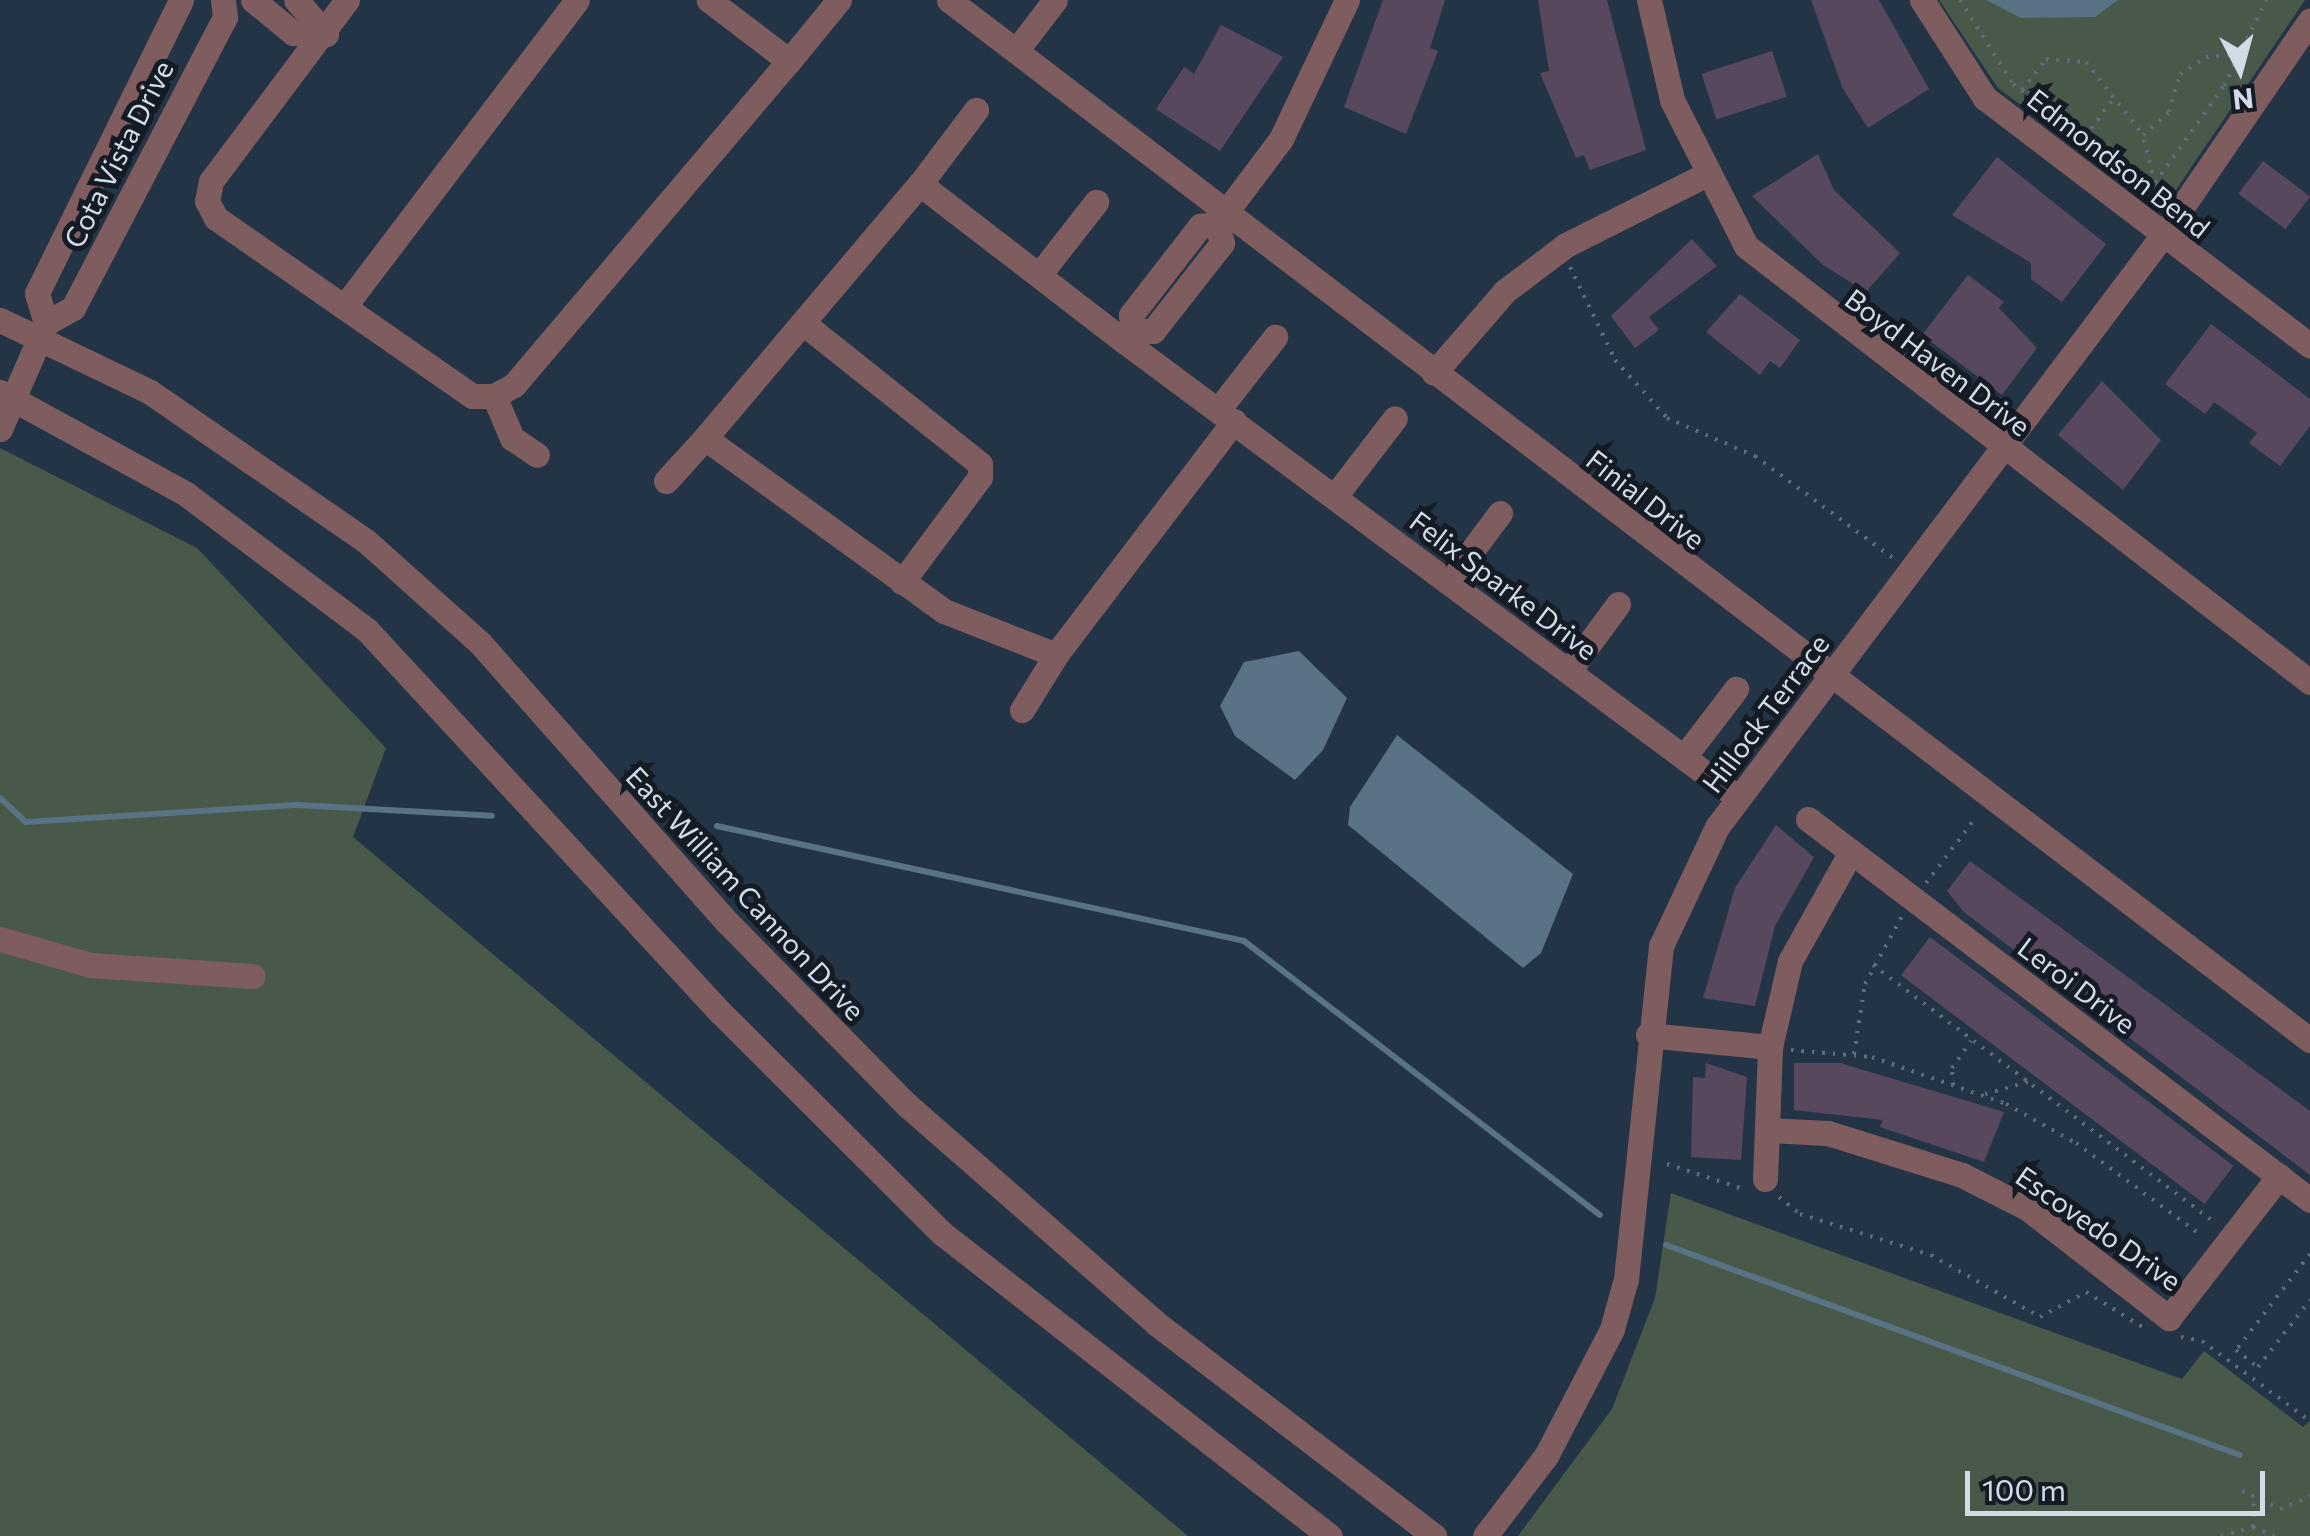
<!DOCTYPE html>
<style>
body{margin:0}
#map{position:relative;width:2310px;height:1536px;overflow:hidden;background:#243447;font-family:Commissioner,sans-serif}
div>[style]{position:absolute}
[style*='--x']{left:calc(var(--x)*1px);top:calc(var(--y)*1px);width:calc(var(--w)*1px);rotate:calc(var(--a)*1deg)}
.green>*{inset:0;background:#48594a}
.water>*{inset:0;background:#597284}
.stream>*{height:6px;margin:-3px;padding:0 3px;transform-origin:3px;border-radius:3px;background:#597284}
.building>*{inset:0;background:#58485d;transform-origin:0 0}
.path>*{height:4px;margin-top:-2px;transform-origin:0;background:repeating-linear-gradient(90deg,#5f6d7e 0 2.5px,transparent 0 10.5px)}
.minor>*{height:25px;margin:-12.5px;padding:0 12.5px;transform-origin:12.5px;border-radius:12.5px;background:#7f5d5e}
span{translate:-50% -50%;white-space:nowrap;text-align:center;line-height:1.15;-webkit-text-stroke:10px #141b24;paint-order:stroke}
.street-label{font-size:28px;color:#d2dce9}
.north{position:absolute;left:2190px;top:20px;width:100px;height:100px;-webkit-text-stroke:8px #141b24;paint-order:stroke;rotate:174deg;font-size:28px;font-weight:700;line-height:40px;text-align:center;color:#d2dce9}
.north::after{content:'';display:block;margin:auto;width:35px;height:45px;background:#d2dce9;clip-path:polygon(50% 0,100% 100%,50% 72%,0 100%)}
.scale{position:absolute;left:1965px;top:1471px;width:300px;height:45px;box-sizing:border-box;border:5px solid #d2dce9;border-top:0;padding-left:12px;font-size:30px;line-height:35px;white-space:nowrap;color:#d2dce9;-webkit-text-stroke:8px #141b24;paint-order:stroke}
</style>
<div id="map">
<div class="green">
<i style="clip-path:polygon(1939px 0,2305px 0,2171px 197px,2154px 204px,1998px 88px)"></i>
<i style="clip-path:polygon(0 448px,197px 548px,386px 748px,353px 837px,1188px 1536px,0 1536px)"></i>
<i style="clip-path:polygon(1671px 1193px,2182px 1379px,2204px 1351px,2303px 1427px,2310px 1421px,2310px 1536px,1518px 1536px,1612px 1409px,1655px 1298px)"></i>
</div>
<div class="water">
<i style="clip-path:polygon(1986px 0,2118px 0,2095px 17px,2021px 18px)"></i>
<i style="clip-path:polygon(1299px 651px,1347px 698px,1323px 750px,1295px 780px,1235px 736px,1220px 706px,1244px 662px)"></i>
<i style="clip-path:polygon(1397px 735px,1573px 874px,1541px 953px,1523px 968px,1348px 825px,1350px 807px)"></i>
</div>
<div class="stream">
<i style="--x:0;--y:798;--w:35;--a:43"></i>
<i style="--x:26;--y:822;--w:273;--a:-3.6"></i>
<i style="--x:298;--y:805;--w:194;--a:3.2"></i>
<i style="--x:717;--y:826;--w:539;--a:12.31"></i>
<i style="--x:1244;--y:941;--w:449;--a:37.6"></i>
<i style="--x:1666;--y:1245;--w:611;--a:20.1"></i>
</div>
<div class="building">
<i style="clip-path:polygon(1383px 0,1445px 0,1430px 48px,1438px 51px,1406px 134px,1344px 107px)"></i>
<i style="clip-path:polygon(1538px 0,1607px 0,1646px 150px,1590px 170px,1584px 155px,1576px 158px,1540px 73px,1549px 71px)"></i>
<i style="clip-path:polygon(1811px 0,1879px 0,1929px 89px,1868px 128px,1843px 89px)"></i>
<i style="clip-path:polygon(1221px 25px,1283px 57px,1220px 151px,1156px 109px,1184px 67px,1194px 74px)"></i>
<i style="left:1772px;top:51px;width:48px;height:74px;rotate:72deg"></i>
<i style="clip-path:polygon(1818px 154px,1834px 190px,1900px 253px,1866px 292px,1823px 265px,1752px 196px)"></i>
<i style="clip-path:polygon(1997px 157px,2106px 244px,2062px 302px,2031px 279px,2031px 263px,1952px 215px)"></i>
<i style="left:2263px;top:161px;width:59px;height:41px;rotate:37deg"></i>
<i style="clip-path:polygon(1692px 239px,1717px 266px,1649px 317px,1659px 330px,1635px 348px,1611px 316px)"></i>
<i style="clip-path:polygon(1968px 275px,2004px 302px,1999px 308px,2037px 348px,2002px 395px,1922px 335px)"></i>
<i style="clip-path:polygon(1740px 294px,1800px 340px,1780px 368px,1770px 361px,1760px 375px,1706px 332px)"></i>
<i style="clip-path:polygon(2211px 324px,2310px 399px,2310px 426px,2280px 466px,2249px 443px,2257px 433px,2214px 402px,2205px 414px,2165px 384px)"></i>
<i style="clip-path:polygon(2102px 381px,2161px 440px,2123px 490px,2058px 435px)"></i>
<i style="clip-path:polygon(1776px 825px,1814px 857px,1775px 926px,1755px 1006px,1703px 998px,1735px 888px)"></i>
<i style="clip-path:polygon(1970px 861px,2310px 1111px,2310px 1175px,1964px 912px,1947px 891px)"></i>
<i style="left:1930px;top:937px;width:380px;height:48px;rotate:37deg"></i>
<i style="clip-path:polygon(1706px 1063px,1747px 1077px,1741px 1160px,1691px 1157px,1693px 1077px,1705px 1078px)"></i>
<i style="clip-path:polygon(1794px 1063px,1840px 1063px,2004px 1112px,1984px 1162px,1880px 1127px,1883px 1120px,1794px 1110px)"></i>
</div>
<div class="path">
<i style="--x:1960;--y:0;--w:99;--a:57.8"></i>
<i style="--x:2013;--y:84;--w:173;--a:34.9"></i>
<i style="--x:2022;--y:90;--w:39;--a:-52"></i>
<i style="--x:2046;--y:59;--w:40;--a:4.3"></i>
<i style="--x:2086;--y:62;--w:93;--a:52"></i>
<i style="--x:2085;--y:137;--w:49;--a:-53.4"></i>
<i style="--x:2155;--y:183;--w:119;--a:-54.6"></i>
<i style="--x:2224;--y:86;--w:96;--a:-64"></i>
<i style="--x:2155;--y:183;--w:49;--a:-104"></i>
<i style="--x:2143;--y:135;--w:35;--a:-41"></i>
<i style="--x:2169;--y:112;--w:40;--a:-74"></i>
<i style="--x:2180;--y:74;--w:31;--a:-33"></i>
<i style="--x:2206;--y:57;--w:34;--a:-5"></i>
<i style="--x:1570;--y:267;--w:103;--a:64.2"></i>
<i style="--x:1615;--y:360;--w:78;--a:48.1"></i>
<i style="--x:1667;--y:418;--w:96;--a:23.4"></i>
<i style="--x:1755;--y:456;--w:172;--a:36.5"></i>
<i style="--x:1926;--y:883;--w:79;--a:-52.7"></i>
<i style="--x:1873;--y:965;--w:427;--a:37"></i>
<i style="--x:1791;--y:1050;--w:81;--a:4.9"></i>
<i style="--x:1872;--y:1057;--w:142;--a:19.3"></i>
<i style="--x:2006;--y:1104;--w:80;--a:29.1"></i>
<i style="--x:2076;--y:1143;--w:157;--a:36.4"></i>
<i style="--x:1854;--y:1054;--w:71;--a:-81.1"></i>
<i style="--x:1865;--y:984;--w:77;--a:-61.4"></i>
<i style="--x:1953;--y:1085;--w:17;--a:-93"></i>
<i style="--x:1952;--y:1068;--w:33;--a:-55"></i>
<i style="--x:1985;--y:1094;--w:45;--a:-15.6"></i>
<i style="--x:1667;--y:1164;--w:83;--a:18.2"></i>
<i style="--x:1779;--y:1197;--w:27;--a:39"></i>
<i style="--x:1800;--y:1214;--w:137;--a:17.4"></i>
<i style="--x:1931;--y:1255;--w:125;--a:29.6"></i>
<i style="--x:2040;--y:1317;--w:52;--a:-28.5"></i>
<i style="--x:2086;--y:1292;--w:72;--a:31.9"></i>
<i style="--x:2310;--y:1254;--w:121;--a:127.6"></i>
<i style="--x:2236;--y:1350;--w:28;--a:38"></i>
<i style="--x:2258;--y:1367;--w:85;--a:-52.2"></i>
<i style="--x:2181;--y:1337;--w:21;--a:11"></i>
<i style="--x:2202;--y:1341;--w:134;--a:36.5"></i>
<i style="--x:2242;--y:1491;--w:42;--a:25.3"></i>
<i style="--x:2280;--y:1509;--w:33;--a:-23"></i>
<i style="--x:2253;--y:1527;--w:28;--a:-88"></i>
<i style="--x:2221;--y:1536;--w:33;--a:-16"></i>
<i style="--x:2253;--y:1527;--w:23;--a:23"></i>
</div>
<div class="minor">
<i style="--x:253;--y:0;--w:52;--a:39.5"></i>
<i style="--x:293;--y:33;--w:33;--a:2"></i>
<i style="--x:326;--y:34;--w:45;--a:-131.4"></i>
<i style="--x:347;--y:0;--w:226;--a:126.9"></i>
<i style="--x:211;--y:181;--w:20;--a:101"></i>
<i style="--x:207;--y:201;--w:19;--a:62"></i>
<i style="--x:216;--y:218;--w:312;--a:34.8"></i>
<i style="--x:472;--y:396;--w:22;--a:0"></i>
<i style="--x:494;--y:396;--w:23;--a:-29"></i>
<i style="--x:514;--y:385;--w:425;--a:-49.7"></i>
<i style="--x:789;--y:61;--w:101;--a:-142.7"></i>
<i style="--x:949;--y:0;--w:1713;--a:37.39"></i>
<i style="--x:1649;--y:0;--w:103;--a:77"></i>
<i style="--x:1672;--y:100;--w:164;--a:63.1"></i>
<i style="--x:1746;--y:246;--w:713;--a:37.71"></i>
<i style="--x:1922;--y:0;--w:117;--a:57.3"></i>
<i style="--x:1985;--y:98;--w:409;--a:37.3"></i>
<i style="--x:1016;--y:51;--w:64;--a:-52.6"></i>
<i style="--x:789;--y:61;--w:79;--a:-50.7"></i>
<i style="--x:920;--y:184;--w:93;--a:-52.9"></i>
<i style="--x:1039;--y:275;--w:93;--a:-52"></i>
<i style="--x:344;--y:307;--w:385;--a:-52.8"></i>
<i style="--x:0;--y:320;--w:166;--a:25.6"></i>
<i style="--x:150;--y:392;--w:262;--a:34.6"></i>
<i style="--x:366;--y:541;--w:153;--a:41.8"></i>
<i style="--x:480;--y:643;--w:373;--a:48.5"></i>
<i style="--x:727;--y:922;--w:257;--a:45.5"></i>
<i style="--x:907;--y:1105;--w:332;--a:41.2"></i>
<i style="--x:1157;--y:1324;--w:349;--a:37.4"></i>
<i style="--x:46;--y:323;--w:31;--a:-107"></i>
<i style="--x:37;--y:293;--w:326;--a:-63.8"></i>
<i style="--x:803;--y:323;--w:226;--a:38.5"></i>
<i style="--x:980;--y:464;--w:13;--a:90"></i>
<i style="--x:980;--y:477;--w:131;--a:126.6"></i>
<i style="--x:1133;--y:331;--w:16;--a:-97"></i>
<i style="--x:1131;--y:315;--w:113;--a:-52.2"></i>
<i style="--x:1200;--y:226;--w:17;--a:-7"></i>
<i style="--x:1124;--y:341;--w:764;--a:36.64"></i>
<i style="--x:1434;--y:373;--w:108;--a:-49.1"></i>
<i style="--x:1505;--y:291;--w:76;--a:-37"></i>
<i style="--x:1566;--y:245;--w:156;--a:-26.7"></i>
<i style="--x:0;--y:392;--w:212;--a:28.7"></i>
<i style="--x:186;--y:494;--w:226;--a:36.9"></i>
<i style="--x:367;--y:630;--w:519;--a:47.27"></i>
<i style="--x:719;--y:1011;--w:316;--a:44.9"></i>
<i style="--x:943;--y:1234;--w:491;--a:38"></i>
<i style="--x:494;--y:396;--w:46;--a:66.8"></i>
<i style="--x:512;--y:438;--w:30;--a:34"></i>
<i style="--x:1218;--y:410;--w:93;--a:-52"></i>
<i style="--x:1234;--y:421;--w:294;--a:127.3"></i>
<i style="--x:1056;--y:655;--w:120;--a:-158.6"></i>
<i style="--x:944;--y:611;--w:295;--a:-144.1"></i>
<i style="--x:705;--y:438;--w:333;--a:-49.8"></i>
<i style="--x:920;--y:184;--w:257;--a:37.6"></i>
<i style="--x:1124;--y:341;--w:13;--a:-48"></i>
<i style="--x:1133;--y:331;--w:20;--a:0"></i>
<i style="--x:1153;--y:331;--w:112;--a:-51.9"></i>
<i style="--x:1222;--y:243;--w:20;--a:-105"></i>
<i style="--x:1217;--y:224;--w:106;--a:-53"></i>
<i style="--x:1281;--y:139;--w:154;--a:-64.6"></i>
<i style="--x:0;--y:429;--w:116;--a:-66.5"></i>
<i style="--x:46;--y:323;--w:31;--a:-29"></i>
<i style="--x:73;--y:308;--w:328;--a:-62.4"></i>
<i style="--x:225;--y:17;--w:17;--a:-97"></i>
<i style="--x:666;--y:481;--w:58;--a:-47.8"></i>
<i style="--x:1335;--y:496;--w:98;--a:-52.4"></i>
<i style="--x:1449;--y:581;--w:85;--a:-53.1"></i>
<i style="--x:1569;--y:671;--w:83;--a:-53.8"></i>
<i style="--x:1022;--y:710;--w:65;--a:-58.3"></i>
<i style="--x:1684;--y:757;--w:86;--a:-52.6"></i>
<i style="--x:1808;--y:819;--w:630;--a:37.2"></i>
<i style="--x:0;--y:939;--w:94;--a:16.1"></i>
<i style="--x:90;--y:965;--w:163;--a:3.9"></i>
<i style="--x:1648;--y:1035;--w:123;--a:5.6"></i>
<i style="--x:1768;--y:1130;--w:60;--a:2.9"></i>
<i style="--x:1828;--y:1133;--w:140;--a:17.4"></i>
<i style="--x:1962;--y:1175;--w:73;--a:26.9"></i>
<i style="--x:2027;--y:1208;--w:180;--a:37.8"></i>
<i style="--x:2169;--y:1318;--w:180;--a:-52.2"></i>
<i style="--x:1765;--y:1179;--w:132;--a:-87.8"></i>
<i style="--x:1770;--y:1047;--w:88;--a:-76.9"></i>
<i style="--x:1790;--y:961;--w:125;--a:-60.8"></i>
<i style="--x:1485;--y:1536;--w:101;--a:-52.7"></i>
<i style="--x:1546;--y:1456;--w:143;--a:-62.5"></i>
<i style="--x:1612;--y:1329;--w:52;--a:-74.4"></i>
<i style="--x:1626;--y:1279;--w:335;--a:-84"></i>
<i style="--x:1661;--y:946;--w:132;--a:-64.8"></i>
<i style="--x:1717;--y:827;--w:741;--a:-53.01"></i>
<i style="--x:2163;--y:235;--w:260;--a:-55.6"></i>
</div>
<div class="street-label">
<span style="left:118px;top:154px;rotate:-63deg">Cota Vista Drive</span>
<span style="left:2119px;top:163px;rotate:38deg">Edmondson Bend</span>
<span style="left:1938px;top:362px;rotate:37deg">Boyd Haven Drive</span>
<span style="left:1646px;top:499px;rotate:38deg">Finial Drive</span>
<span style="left:1504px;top:585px;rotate:37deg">Felix Sparke Drive</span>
<span style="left:1765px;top:713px;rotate:-53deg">Hillock Terrace</span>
<span style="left:746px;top:893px;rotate:47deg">East William Cannon Drive</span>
<span style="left:2077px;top:985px;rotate:37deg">Leroi Drive</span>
<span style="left:2099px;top:1228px;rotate:35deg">Escovedo Drive</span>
</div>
<div class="north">N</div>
<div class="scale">100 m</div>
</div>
